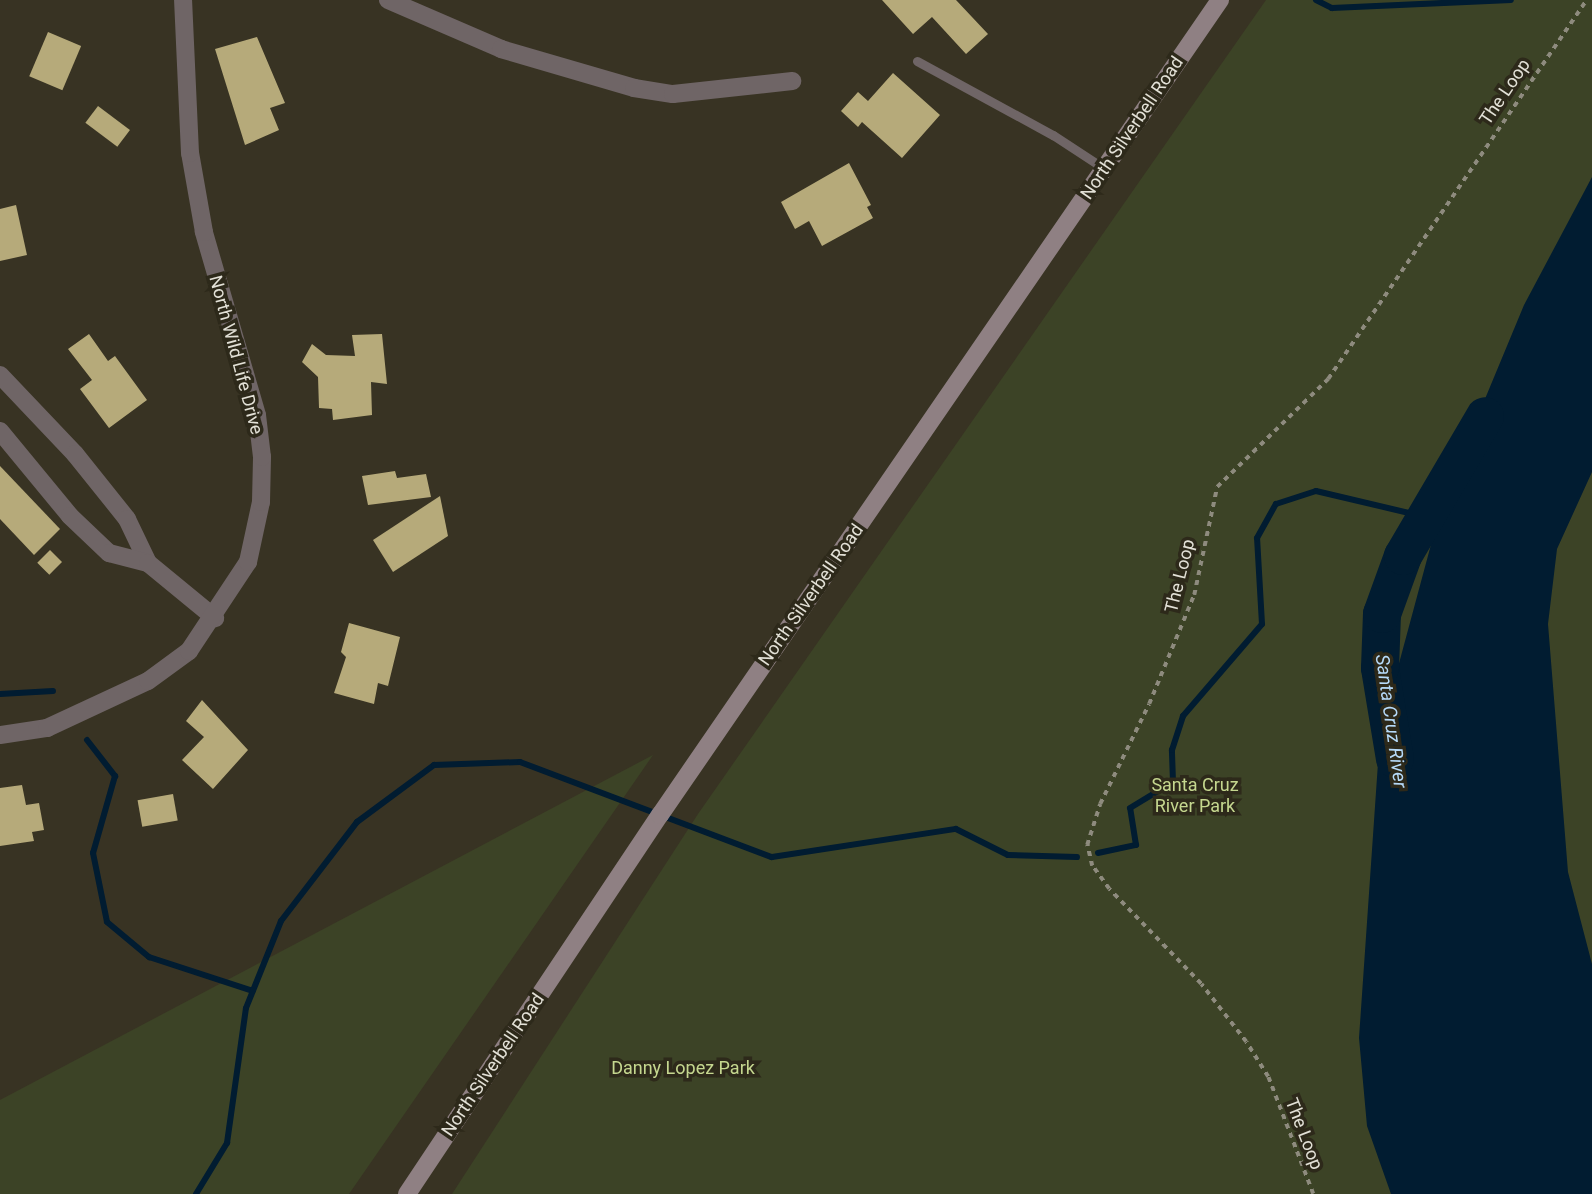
<!DOCTYPE html>
<style>
body{margin:0}
#map{position:relative;width:1592px;height:1194px;overflow:hidden;background:#383323;font-family:Roboto,sans-serif}
div>[style]{position:absolute}
[style*='--x']{left:calc(var(--x)*1px);top:calc(var(--y)*1px);width:calc(var(--w)*1px);rotate:calc(var(--a)*1deg)}
.green>*{inset:0;background:#3c4326}
.water>*{inset:0;background:#011c31}
.stream>*{height:6px;margin:-3px;padding:0 3px;transform-origin:3px;border-radius:3px;background:#011c31}
.river>*{height:38px;margin:-19px;padding:0 19px;transform-origin:19px;border-radius:19px;background:#011c31}
.building>*{inset:0;background:#b6aa7a;transform-origin:0 0}
.path>*{height:3.5px;margin-top:-1.75px;transform-origin:0;background:repeating-linear-gradient(90deg,#8e8b7e 0 5px,transparent 0 10px)}
.lane>*{height:9px;margin:-4.5px;padding:0 4.5px;transform-origin:4.5px;border-radius:4.5px;background:#6f6566}
.street>*{height:18px;margin:-9px;padding:0 9px;transform-origin:9px;border-radius:9px;background:#6f6566}
.secondary>*{height:18px;margin:-9px;padding:0 9px;transform-origin:9px;border-radius:9px;background:#8f8083}
span{translate:-50% -50%;white-space:nowrap;text-align:center;line-height:1.15;-webkit-text-stroke:7px #2d291a;paint-order:stroke}
.street-label{font-size:18px;color:#e3e1d7}
.park-label{font-size:18px;color:#c5d78f}
.water-label{font-size:19px;color:#b6daf9;font-style:italic}
</style>
<div id="map">
<div class="green">
<i style="clip-path:polygon(1266px 0,1592px 0,1592px 1194px,452px 1194px,698px 814px)"></i>
<i style="clip-path:polygon(653px 755px,349px 1194px,0 1194px,0 1100px)"></i>
</div>
<div class="water">
<i style="clip-path:polygon(1592px 177px,1592px 472px,1557px 549px,1548px 624px,1568px 872px,1592px 964px,1592px 1194px,1391px 1194px,1367px 1126px,1359px 1038px,1380px 734px,1443px 500px,1524px 305px)"></i>
</div>
<div class="stream">
<i style="--x:1316;--y:0;--w:18;--a:27"></i>
<i style="--x:1332;--y:8;--w:179;--a:-2.6"></i>
<i style="--x:0;--y:694;--w:53;--a:-3.2"></i>
<i style="--x:87;--y:740;--w:46;--a:52.1"></i>
<i style="--x:115;--y:776;--w:80;--a:105.9"></i>
<i style="--x:93;--y:853;--w:70;--a:78.5"></i>
<i style="--x:107;--y:922;--w:55;--a:39.8"></i>
<i style="--x:149;--y:957;--w:109;--a:18.1"></i>
<i style="--x:1098;--y:853;--w:39;--a:-12"></i>
<i style="--x:1136;--y:845;--w:37;--a:-99"></i>
<i style="--x:1130;--y:808;--w:50;--a:-31.2"></i>
<i style="--x:1173;--y:782;--w:32;--a:-92"></i>
<i style="--x:1172;--y:750;--w:36;--a:-72"></i>
<i style="--x:1183;--y:716;--w:121;--a:-49.3"></i>
<i style="--x:1262;--y:624;--w:86;--a:-93.3"></i>
<i style="--x:1257;--y:538;--w:39;--a:-61"></i>
<i style="--x:1276;--y:504;--w:42;--a:-18"></i>
<i style="--x:1316;--y:491;--w:113;--a:13.3"></i>
<i style="--x:196;--y:1194;--w:60;--a:-58.7"></i>
<i style="--x:227;--y:1143;--w:136;--a:-82"></i>
<i style="--x:246;--y:1008;--w:94;--a:-68.1"></i>
<i style="--x:281;--y:921;--w:125;--a:-52.5"></i>
<i style="--x:357;--y:822;--w:96;--a:-36.5"></i>
<i style="--x:434;--y:765;--w:86;--a:-2"></i>
<i style="--x:520;--y:762;--w:269;--a:20.7"></i>
<i style="--x:772;--y:857;--w:186;--a:-8.7"></i>
<i style="--x:956;--y:829;--w:58;--a:26.6"></i>
<i style="--x:1008;--y:855;--w:69;--a:1.7"></i>
</div>
<div class="river">
<i style="--x:1395;--y:759;--w:92;--a:-99.4"></i>
<i style="--x:1380;--y:668;--w:54;--a:-87.9"></i>
<i style="--x:1382;--y:614;--w:62;--a:-70.1"></i>
<i style="--x:1403;--y:556;--w:162;--a:-59.6"></i>
</div>
<div class="building">
<i style="clip-path:polygon(882px 0,956px 0,988px 34px,966px 54px,932px 17px,913px 34px)"></i>
<i style="left:48px;top:32px;width:36px;height:48px;rotate:23deg"></i>
<i style="clip-path:polygon(257px 37px,285px 103px,270px 108px,279px 130px,245px 145px,215px 49px)"></i>
<i style="clip-path:polygon(893px 73px,940px 115px,902px 158px,862px 122px,858px 127px,841px 111px,858px 92px,868px 101px)"></i>
<i style="left:98px;top:106px;width:40px;height:21px;rotate:37deg"></i>
<i style="clip-path:polygon(849px 163px,871px 205px,867px 207px,873px 218px,822px 246px,809px 221px,795px 229px,781px 202px)"></i>
<i style="clip-path:polygon(16px 205px,27px 255px,0 261px,0 209px)"></i>
<i style="clip-path:polygon(89px 334px,108px 361px,115px 356px,147px 400px,109px 428px,80px 389px,92px 380px,68px 349px)"></i>
<i style="clip-path:polygon(382px 334px,387px 384px,371px 382px,372px 415px,333px 420px,332px 409px,319px 408px,318px 377px,302px 362px,312px 344px,326px 355px,355px 356px,352px 335px)"></i>
<i style="clip-path:polygon(0 466px,60px 529px,34px 555px,0 519px)"></i>
<i style="clip-path:polygon(395px 471px,397px 478px,426px 474px,431px 497px,368px 505px,362px 476px)"></i>
<i style="clip-path:polygon(440px 496px,448px 536px,393px 572px,373px 540px)"></i>
<i style="left:50px;top:550px;width:17px;height:18px;rotate:45deg"></i>
<i style="clip-path:polygon(349px 623px,400px 637px,388px 686px,378px 683px,374px 704px,334px 693px,346px 657px,341px 652px)"></i>
<i style="clip-path:polygon(202px 700px,248px 750px,213px 789px,182px 760px,204px 737px,186px 721px)"></i>
<i style="clip-path:polygon(22px 785px,26px 805px,39px 803px,44px 830px,32px 832px,34px 841px,0 846px,0 788px)"></i>
<i style="left:173px;top:794px;width:27px;height:36px;rotate:80deg"></i>
</div>
<div class="path">
<i style="--x:1313;--y:1194;--w:125;--a:-111"></i>
<i style="--x:1268;--y:1077;--w:41;--a:-122.2"></i>
<i style="--x:1246;--y:1042;--w:73;--a:-127.8"></i>
<i style="--x:1201;--y:984;--w:132;--a:-134.1"></i>
<i style="--x:1109;--y:889;--w:29;--a:-126"></i>
<i style="--x:1092;--y:866;--w:22;--a:-103"></i>
<i style="--x:1087;--y:845;--w:43;--a:-72.4"></i>
<i style="--x:1100;--y:804;--w:111;--a:-63.9"></i>
<i style="--x:1149;--y:704;--w:118;--a:-67.6"></i>
<i style="--x:1194;--y:595;--w:110;--a:-78"></i>
<i style="--x:1217;--y:487;--w:155;--a:-44.2"></i>
<i style="--x:1328;--y:379;--w:459;--a:-55.7"></i>
</div>
<div class="lane">
<i style="--x:917;--y:61;--w:155;--a:28.6"></i>
<i style="--x:1053;--y:135;--w:62;--a:33.2"></i>
</div>
<div class="street">
<i style="--x:388;--y:0;--w:123;--a:23.4"></i>
<i style="--x:501;--y:49;--w:139;--a:16.3"></i>
<i style="--x:634;--y:88;--w:39;--a:9"></i>
<i style="--x:673;--y:94;--w:120;--a:-6.2"></i>
<i style="--x:0;--y:375;--w:109;--a:46.5"></i>
<i style="--x:75;--y:454;--w:83;--a:51.3"></i>
<i style="--x:127;--y:519;--w:49;--a:64.5"></i>
<i style="--x:0;--y:431;--w:110;--a:50.5"></i>
<i style="--x:70;--y:516;--w:54;--a:43.5"></i>
<i style="--x:109;--y:553;--w:40;--a:14.4"></i>
<i style="--x:148;--y:563;--w:87;--a:39.4"></i>
<i style="--x:0;--y:735;--w:48;--a:-8.5"></i>
<i style="--x:47;--y:728;--w:111;--a:-25"></i>
<i style="--x:148;--y:681;--w:51;--a:-36.2"></i>
<i style="--x:189;--y:651;--w:107;--a:-56.5"></i>
<i style="--x:248;--y:562;--w:61;--a:-77.8"></i>
<i style="--x:261;--y:502;--w:45;--a:-88.7"></i>
<i style="--x:262;--y:457;--w:42;--a:-96.8"></i>
<i style="--x:257;--y:415;--w:191;--a:-106.2"></i>
<i style="--x:204;--y:232;--w:80;--a:-100"></i>
<i style="--x:190;--y:153;--w:153;--a:-92.6"></i>
</div>
<div class="secondary">
<i style="--x:407;--y:1194;--w:456;--a:-56.3"></i>
<i style="--x:660;--y:815;--w:989;--a:-55.51"></i>
</div>
<div class="street-label">
<span style="left:1505px;top:92px;rotate:-56deg">The Loop</span>
<span style="left:1132px;top:128px;rotate:-56deg">North Silverbell Road</span>
<span style="left:236px;top:355px;rotate:75deg">North Wild Life Drive</span>
<span style="left:1180px;top:576px;rotate:-76deg">The Loop</span>
<span style="left:811px;top:595px;rotate:-55deg">North Silverbell Road</span>
<span style="left:493px;top:1065px;rotate:-56deg">North Silverbell Road</span>
<span style="left:1304px;top:1134px;rotate:69deg">The Loop</span>
</div>
<div class="park-label">
<span style="left:1195px;top:796px">Santa Cruz<br>River Park</span>
<span style="left:683px;top:1068px">Danny Lopez Park</span>
</div>
<div class="water-label">
<span style="left:1391px;top:721px;rotate:82deg">Santa Cruz River</span>
</div>
</div>
